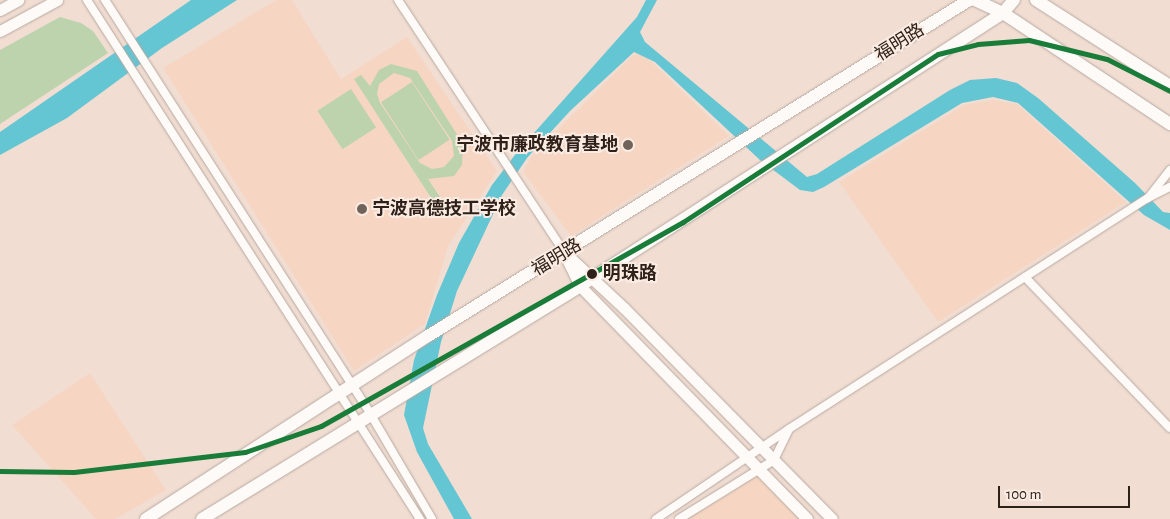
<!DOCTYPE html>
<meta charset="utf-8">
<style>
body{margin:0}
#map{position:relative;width:1170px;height:519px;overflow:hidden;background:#f1ddd2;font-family:"Alegreya Sans","Noto Sans SC",sans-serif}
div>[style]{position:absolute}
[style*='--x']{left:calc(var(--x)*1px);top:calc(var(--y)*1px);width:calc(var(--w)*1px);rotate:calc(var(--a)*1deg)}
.built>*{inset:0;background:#f6d6c3}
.green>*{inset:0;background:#bcd3ad;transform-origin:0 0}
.water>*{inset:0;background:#64c5d3}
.roads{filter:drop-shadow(0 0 1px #b8a9a0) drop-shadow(0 0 1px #b8a9a0)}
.street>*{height:8px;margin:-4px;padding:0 4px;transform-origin:4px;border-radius:4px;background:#fdfaf8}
.secondary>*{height:11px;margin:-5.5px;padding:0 5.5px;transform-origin:5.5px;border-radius:5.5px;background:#fdfaf8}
.primary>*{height:12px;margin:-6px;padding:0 6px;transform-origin:6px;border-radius:6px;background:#fdfaf8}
.metro-1>*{height:5px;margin:-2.5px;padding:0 2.5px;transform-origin:2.5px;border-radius:2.5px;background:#197c39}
.dots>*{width:14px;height:14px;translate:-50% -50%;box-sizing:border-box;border:2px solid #faebe3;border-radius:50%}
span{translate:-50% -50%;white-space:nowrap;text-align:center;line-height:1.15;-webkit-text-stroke:4px #faebe3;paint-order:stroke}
.street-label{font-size:18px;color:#2e2119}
.poi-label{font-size:18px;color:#2e2119;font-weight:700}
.right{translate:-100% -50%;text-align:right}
.left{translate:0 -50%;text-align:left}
.stop-label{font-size:18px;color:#2e2119;font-weight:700}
.scale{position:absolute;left:998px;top:486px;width:132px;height:22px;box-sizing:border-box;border:2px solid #2e2119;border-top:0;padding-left:6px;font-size:15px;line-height:18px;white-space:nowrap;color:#2e2119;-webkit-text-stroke:4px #faebe3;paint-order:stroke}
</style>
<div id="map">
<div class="built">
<i style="clip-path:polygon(276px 0,292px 0,341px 79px,407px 37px,497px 171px,448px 246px,425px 324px,354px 371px,163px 68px)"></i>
<i style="clip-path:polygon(642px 53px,729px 136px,571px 236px,523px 172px,533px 154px,632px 56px)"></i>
<i style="clip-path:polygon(993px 100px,1017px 104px,1126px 202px,938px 322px,839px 182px,964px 105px)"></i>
<i style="clip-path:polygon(90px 373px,166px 490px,115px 519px,96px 519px,12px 425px)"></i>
<i style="clip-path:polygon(757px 475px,802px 519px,685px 519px)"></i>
</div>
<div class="green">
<i style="clip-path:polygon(60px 17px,81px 23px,93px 31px,108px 53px,0 124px,0 50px)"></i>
<i style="clip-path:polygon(evenodd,391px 64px,417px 71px,463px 144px,462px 165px,454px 176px,428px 179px,444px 203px,437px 207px,354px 79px,361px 75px,370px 86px,379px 70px,391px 64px,394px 73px,410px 78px,452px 141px,454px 156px,444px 167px,432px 169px,420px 163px,380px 103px,377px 94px,379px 84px,394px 73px)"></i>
<i style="left:412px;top:82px;width:69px;height:37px;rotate:57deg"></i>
<i style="left:351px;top:89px;width:46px;height:40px;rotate:57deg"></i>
</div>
<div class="water">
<i style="clip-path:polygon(191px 0,237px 0,162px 48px,67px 118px,0 155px,0 132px)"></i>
<i style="clip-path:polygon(646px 0,657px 0,640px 32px,645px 42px,807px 177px,817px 174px,950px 90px,970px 80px,996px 78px,1017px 83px,1038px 98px,1135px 183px,1163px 212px,1170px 213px,1170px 230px,1144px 215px,1018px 103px,993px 97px,962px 103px,824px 187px,813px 192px,800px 190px,760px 160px,655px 62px,634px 52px,570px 111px,527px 158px,502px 195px,457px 291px,441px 342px,423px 428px,428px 444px,472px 519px,454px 519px,417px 452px,404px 415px,414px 360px,437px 295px,459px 243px,492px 185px,518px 151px,637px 17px)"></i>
</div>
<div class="roads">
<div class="street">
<i style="--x:87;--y:0;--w:617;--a:57.32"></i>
<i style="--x:105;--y:0;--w:493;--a:57.3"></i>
<i style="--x:371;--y:415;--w:121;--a:59.6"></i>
<i style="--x:398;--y:0;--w:303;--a:56.6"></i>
<i style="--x:1170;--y:170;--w:36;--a:128"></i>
<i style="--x:1148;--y:198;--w:25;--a:-27"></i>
<i style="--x:1025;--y:277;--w:209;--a:46.2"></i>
<i style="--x:656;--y:519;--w:161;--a:-34.1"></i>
<i style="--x:789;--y:429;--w:427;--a:-32.8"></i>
<i style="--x:679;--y:519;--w:112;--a:-31.8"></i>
<i style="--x:774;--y:460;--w:32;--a:-64"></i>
</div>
<div class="secondary">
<i style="--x:0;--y:10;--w:21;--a:-29"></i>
<i style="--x:0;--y:31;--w:65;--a:-28.5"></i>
<i style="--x:565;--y:253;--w:81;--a:43"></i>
<i style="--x:624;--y:308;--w:296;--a:45.4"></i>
<i style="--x:566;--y:257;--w:32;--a:64"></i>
<i style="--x:580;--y:286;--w:325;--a:45.7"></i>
</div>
<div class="primary">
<i style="--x:975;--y:0;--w:31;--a:25"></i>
<i style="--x:1003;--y:13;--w:201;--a:33.6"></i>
<i style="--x:1036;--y:0;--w:159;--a:32.7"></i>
<i style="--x:146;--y:519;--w:336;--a:-33"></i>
<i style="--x:428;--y:336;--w:637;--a:-31.84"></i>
<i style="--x:202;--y:519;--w:444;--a:-31.6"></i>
<i style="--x:580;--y:286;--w:503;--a:-32.84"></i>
<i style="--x:1003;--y:13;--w:17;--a:-50"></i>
</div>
</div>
<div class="metro-1">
<i style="--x:0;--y:471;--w:74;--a:0.8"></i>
<i style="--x:74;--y:472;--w:172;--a:-6.7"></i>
<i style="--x:245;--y:452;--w:80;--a:-18.9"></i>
<i style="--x:321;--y:426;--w:416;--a:-29.4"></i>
<i style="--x:683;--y:222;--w:305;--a:-33.4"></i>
<i style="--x:938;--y:54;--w:41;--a:-14"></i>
<i style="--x:978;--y:44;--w:51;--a:-4.5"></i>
<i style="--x:1029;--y:40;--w:80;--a:13.7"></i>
<i style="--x:1107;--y:59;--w:71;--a:26.9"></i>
</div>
<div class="dots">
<i style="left:628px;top:145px;background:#72635a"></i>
<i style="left:362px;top:209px;background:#72635a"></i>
<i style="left:592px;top:274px;background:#2e2119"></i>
</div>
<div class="street-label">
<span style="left:900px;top:43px;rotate:-32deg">福明路</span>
<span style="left:557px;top:258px;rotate:-31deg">福明路</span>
</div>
<div class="poi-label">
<span class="right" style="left:618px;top:145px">宁波市廉政教育基地</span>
<span class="left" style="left:372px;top:209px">宁波高德技工学校</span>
</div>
<div class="stop-label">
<span class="left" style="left:603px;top:274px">明珠路</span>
</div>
<div class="scale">100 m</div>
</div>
